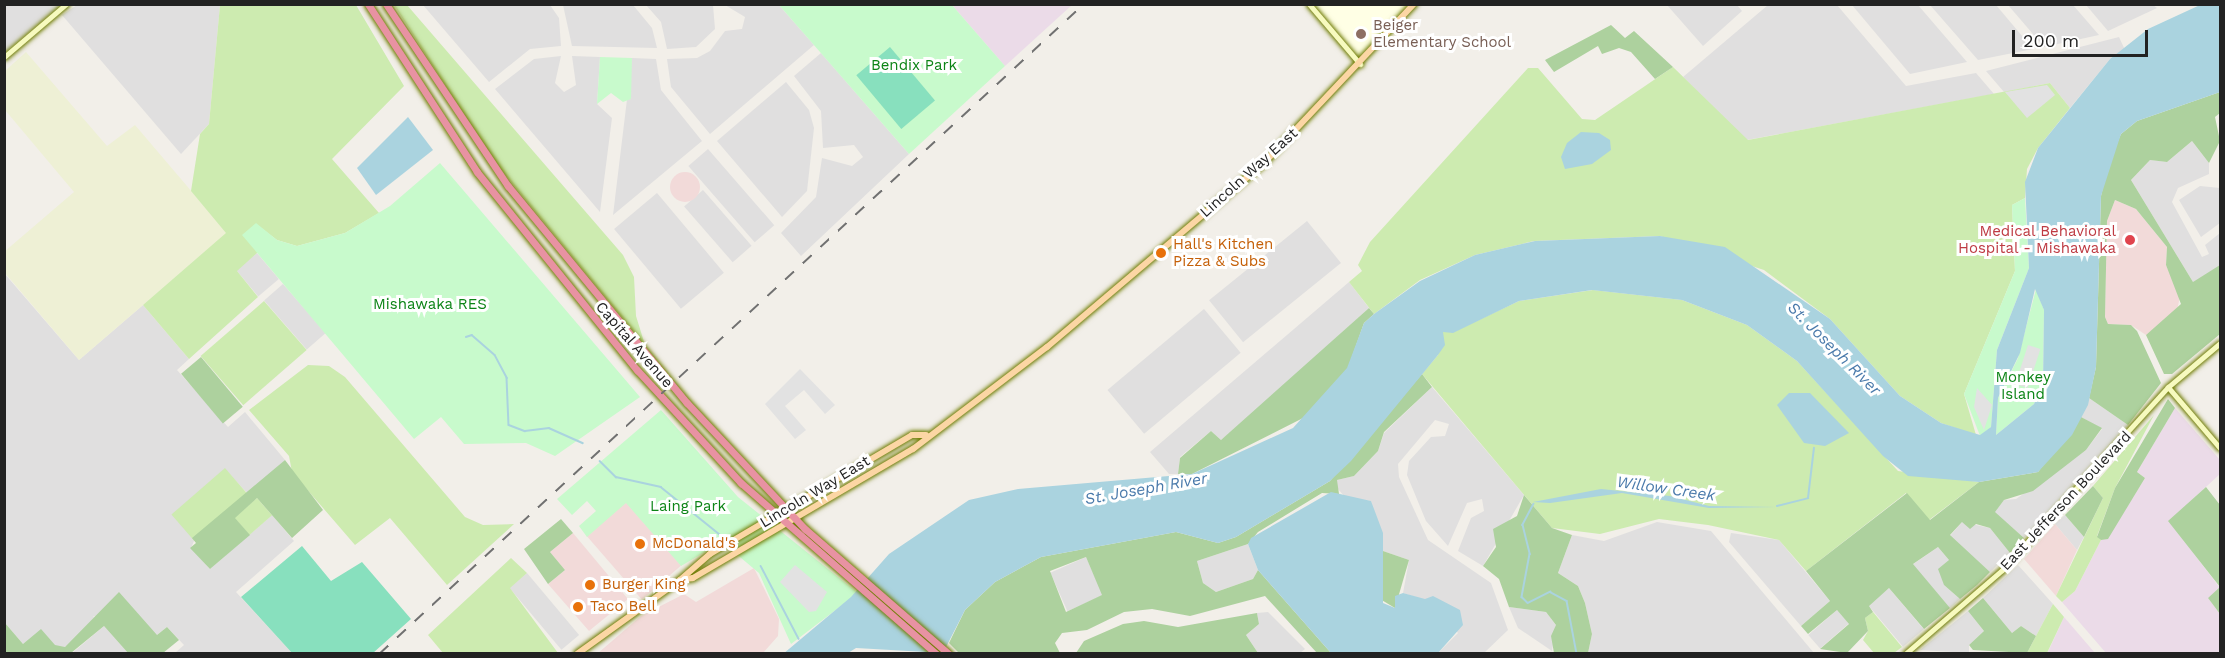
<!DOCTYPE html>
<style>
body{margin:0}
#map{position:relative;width:2225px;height:658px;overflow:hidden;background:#f2efe9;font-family:"Work Sans",sans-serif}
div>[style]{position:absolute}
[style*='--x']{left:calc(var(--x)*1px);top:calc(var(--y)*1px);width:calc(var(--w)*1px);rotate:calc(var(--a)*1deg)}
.residential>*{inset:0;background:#e0dfdf;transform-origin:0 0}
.commercial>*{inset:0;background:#f2dad9;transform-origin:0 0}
.round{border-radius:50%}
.industrial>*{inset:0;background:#ebdbe8}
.education>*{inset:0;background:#ffffe5}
.farmland>*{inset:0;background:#eef0d5}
.grass>*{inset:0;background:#cdebb0;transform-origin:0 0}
.forest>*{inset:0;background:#add19e;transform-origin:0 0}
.park>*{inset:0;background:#c8facc}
.pitch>*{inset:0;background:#88e0be;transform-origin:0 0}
.parking>*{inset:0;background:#e2e2e2;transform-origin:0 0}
.water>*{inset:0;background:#aad3df}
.stream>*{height:1.5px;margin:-0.75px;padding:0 0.75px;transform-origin:0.75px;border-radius:0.75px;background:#aad3df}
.roads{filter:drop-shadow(0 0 2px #707d05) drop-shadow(0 0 2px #707d05)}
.secondary>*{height:5px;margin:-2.5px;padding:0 2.5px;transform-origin:2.5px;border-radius:2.5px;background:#f7fabf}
.primary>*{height:6px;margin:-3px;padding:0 3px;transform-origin:3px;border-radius:3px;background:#fcd6a4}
.highway>*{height:7px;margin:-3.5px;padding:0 3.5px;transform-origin:3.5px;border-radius:3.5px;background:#e892a2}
.rail>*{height:1.5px;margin-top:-0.75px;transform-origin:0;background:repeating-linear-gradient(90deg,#707070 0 12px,transparent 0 24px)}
.dots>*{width:16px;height:16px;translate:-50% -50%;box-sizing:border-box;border:3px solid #fff;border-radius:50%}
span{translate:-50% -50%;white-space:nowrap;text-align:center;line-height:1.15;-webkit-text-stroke:6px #fff;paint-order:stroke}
.education-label{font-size:15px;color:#785e54}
.left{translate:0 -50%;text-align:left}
.park-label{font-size:15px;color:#0c8416}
.street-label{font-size:15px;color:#222}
.health-label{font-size:15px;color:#be3a42}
.right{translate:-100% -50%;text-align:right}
.food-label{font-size:15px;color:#c56008}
.water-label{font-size:16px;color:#4a7aab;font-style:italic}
.frame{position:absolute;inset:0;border:6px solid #222;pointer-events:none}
.scale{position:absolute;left:2012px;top:30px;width:136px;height:27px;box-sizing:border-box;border:3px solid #222;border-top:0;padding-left:8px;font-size:18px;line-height:21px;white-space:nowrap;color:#222;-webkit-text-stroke:4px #fff;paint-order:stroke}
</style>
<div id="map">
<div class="residential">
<i style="clip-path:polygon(5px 4px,61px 4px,61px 5px,5px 52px)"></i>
<i style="clip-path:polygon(77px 5px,220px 5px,209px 124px,181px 154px,62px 15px)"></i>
<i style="clip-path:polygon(423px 5px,550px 5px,559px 18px,561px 46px,530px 49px,489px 82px)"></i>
<i style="clip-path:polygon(563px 5px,633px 5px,652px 28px,657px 48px,572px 46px)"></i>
<i style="clip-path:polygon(646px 5px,713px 5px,715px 29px,696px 47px,667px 49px,661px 22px)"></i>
<i style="clip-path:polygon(725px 5px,779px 5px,814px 45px,710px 134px,671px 87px,667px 59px,697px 58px,710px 51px,725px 31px,742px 29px,745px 17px)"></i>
<i style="clip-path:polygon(1667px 5px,1737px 5px,1742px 11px,1703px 46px)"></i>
<i style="clip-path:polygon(1768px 5px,1837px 5px,1906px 86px,1976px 73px,1994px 94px,1747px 140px,1683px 77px)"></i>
<i style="clip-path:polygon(1852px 5px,1918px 5px,1967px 62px,1910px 74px)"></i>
<i style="clip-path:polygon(1930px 5px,1996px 5px,2033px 49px,1978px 60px)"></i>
<i style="clip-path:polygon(2008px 5px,2073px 5px,2099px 35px,2044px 47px)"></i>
<i style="clip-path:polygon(2086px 5px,2153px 5px,2157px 8px,2108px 31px)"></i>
<i style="clip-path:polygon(2119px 37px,2125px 50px,2110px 59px,2070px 108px,2050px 83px,2004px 92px,1986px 71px)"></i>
<i style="clip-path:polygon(821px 53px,909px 154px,801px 256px,781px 233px,816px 197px,822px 158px,852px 166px,863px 157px,854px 145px,823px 148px,821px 111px,794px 76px)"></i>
<i style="clip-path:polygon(561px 56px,555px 83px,564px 92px,576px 85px,572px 56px,600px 57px,597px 104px,612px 118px,600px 212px,495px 89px,534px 59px)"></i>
<i style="clip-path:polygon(632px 58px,656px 59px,661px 90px,702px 141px,613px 215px)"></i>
<i style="clip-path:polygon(786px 82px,809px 110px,814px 128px,807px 191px,782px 217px,717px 141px)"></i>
<i style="clip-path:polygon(2192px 141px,2209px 163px,2209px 174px,2178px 188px,2172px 202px,2202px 257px,2209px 254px,2205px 245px,2220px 233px,2220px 265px,2199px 282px,2193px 282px,2131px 180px,2150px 160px,2167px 162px)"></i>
<i style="left:708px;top:149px;width:101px;height:26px;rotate:49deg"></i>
<i style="clip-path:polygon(2200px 186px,2220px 188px,2220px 223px,2201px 237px,2179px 200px)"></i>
<i style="left:703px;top:190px;width:74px;height:25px;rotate:49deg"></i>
<i style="left:657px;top:193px;width:104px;height:56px;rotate:50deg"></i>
<i style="left:1307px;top:221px;width:54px;height:126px;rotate:51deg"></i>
<i style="left:257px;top:253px;width:34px;height:27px;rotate:50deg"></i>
<i style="clip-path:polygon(4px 273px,79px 360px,143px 305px,189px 359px,177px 370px,228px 427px,245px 412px,285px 460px,248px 494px,225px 469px,191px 548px,210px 569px,272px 515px,294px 541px,236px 592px,292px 653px,175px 653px,184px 645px,167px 627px,157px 635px,93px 616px,96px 620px,65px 647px,23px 644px,5px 623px)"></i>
<i style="clip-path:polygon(1349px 282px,1369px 308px,1247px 419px,1221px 440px,1211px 431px,1180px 457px,1178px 474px,1169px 474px,1150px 452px)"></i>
<i style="left:283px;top:284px;width:65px;height:25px;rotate:49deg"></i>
<i style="left:1204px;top:309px;width:57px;height:126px;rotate:50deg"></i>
<i style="clip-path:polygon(1432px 387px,1524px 495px,1483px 566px,1458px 551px,1471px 518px,1484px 511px,1482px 499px,1467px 503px,1448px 546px,1426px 521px,1407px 475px,1409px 461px,1431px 437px,1445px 436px,1449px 424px,1435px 420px,1398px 464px,1399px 477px,1428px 540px,1491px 583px,1508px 630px,1484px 653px,1438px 653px,1458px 633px,1425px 600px,1403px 593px,1409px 560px,1383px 551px,1371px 501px,1346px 498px,1337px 488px,1337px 480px,1354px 476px,1378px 451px,1384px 433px)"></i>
<i style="clip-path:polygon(2089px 398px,2128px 425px,2024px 538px,1994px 512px,2004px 500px,2016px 499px,2086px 450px,2102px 429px,2081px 417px)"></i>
<i style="clip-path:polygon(2065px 515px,2084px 537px,2077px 550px,2055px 524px)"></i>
<i style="clip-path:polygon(1657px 522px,1711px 531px,1814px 653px,1588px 653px,1592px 634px,1585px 603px,1578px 586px,1558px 573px,1572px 535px,1604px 541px)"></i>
<i style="clip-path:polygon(1962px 522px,1990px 528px,2010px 553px,1990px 572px,1950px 536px)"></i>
<i style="clip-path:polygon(1731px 533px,1779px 540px,1830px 601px,1801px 626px,1729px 542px)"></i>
<i style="clip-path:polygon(1248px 544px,1258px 570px,1253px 579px,1216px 592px,1203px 583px,1197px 561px)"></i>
<i style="clip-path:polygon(1938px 547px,1949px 560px,1944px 585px,1960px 599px,1950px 608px,1912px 565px)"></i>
<i style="left:1086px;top:557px;width:42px;height:39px;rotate:66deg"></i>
<i style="clip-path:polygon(2018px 565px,2053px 604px,2036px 636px,2021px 626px,2012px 633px,1983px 598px)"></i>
<i style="left:527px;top:573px;width:81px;height:23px;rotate:50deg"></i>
<i style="left:1889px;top:588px;width:54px;height:27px;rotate:50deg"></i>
<i style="clip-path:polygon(1509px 607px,1546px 612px,1556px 625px,1552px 651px,1518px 628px)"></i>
<i style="left:1837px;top:610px;width:18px;height:38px;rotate:49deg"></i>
<i style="clip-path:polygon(1968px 611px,1984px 631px,1969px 645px,1969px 653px,1920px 650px)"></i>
<i style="clip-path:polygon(1268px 612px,1305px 649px,1300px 653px,1258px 653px,1246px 635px,1259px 624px,1257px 613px)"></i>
<i style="clip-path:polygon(104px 626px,128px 653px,71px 654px)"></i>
</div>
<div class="commercial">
<i class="round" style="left:670px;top:172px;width:30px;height:30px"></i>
<i style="clip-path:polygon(2115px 200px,2136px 209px,2167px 247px,2166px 265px,2180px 296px,2177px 311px,2146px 335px,2131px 325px,2108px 324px,2105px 317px,2107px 221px)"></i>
<i style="left:626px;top:502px;width:84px;height:52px;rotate:49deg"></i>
<i style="clip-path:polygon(2055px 524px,2077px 550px,2056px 596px,2024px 559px)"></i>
<i style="clip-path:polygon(573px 533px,628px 599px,589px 631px,548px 584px,565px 570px,550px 552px)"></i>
<i style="clip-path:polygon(754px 568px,779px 619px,778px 636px,763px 653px,597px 654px,641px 616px,684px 594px,696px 602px)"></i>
</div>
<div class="industrial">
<i style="clip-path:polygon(952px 5px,1072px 5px,1005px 66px)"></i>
<i style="clip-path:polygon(2175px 408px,2220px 460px,2220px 474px,2169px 521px,2220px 588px,2208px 598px,2220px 614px,2220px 653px,2106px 653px,2062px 602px,2075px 591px,2101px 540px,2108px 538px,2145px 478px,2137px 472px)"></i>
<i style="clip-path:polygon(2064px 617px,2095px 653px,2047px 654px)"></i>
</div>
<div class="education">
<i style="clip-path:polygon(1309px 5px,1414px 5px,1360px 64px)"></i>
</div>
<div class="farmland">
<i style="clip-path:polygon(26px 52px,107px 146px,135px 125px,227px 233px,79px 360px,5px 273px,4px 252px,74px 192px,5px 110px,5px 71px)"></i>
</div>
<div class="grass">
<i style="clip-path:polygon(220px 5px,356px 5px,404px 86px,332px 159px,379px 213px,345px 233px,297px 246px,277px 240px,256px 224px,257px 253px,237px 271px,258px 297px,189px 359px,143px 305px,226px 233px,191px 191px,200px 134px,209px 124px)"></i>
<i style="clip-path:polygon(394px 5px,407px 5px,623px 255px,634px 277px,636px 316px,645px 345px,494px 161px)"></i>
<i style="clip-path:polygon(1673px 67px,1748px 140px,2050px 83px,2070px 108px,2038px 148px,2027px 169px,2025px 198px,2012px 205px,2015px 271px,1964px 394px,1976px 435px,1941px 423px,1900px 396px,1830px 319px,1764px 270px,1660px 236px,1534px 241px,1475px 255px,1420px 280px,1374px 314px,1349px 282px,1362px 271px,1358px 265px,1370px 242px,1528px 68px,1538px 68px,1582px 119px,1595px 120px)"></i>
<i style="clip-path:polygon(1593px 290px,1682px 300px,1747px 325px,1797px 361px,1898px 471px,1979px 482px,1929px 520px,1906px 493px,1806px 571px,1779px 540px,1708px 525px,1659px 519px,1600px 534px,1552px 528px,1422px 374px,1438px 355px,1443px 332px,1453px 332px,1519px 301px)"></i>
<i style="left:264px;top:301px;width:65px;height:84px;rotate:49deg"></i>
<i style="clip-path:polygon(308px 365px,329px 366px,345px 377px,465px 517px,483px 525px,514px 524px,447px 585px,390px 518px,355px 545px,292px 472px,289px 456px,249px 410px)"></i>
<i style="clip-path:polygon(2154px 415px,2115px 488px,2097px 536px,2101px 540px,2075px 591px,2062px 602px,2056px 596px,2103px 498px,2093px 486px)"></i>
<i style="left:225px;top:468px;width:35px;height:71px;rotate:49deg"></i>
<i style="left:257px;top:498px;width:23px;height:30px;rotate:49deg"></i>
<i style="clip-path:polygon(511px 558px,527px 573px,510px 588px,558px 653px,443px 653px,428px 635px)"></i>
<i style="clip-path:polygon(2053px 604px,2064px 617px,2047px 653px,2027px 653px)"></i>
<i style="clip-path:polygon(1873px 612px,1902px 647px,1894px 653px,1874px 653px,1863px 640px,1868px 631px,1865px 618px)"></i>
</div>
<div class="forest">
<i style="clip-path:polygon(1611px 25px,1625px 38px,1634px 31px,1673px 67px,1655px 79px,1631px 52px,1619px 48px,1602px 54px,1598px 46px,1554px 72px,1545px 60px)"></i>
<i style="clip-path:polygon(2220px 92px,2220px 113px,2215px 117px,2220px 141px,2209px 163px,2192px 141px,2167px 162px,2150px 160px,2131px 180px,2193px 282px,2220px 265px,2220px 334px,2172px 374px,2164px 374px,2146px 335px,2181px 304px,2166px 265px,2167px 247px,2136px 209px,2115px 200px,2107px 221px,2105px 317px,2108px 324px,2131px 325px,2137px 331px,2161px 383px,2128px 425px,2089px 398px,2096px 367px,2101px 196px,2109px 162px,2121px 134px,2137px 121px)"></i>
<i style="clip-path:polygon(1369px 308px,1374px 314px,1364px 323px,1348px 368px,1307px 416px,1192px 474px,1178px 474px,1180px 458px,1211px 431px,1221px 440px)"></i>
<i style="left:201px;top:357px;width:65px;height:26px;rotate:50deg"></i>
<i style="clip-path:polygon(evenodd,1422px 374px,1432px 387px,1384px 432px,1378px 451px,1354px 476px,1337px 480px,1339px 494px,1322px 493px,1258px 532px,1248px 544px,1197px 561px,1203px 583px,1216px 592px,1253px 579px,1258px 570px,1331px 653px,1317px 653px,1265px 596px,1190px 616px,1152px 609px,1124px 612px,1087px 630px,1062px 633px,1055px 643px,1060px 653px,959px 653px,949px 643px,965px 610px,995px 582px,1041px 557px,1176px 532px,1218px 543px,1236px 537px,1330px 481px,1422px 374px,1086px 557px,1102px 595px,1066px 612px,1050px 571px,1086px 557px)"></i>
<i style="clip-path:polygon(2168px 399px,2175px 408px,2137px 472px,2145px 478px,2108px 539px,2101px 540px,2097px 537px,2115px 488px)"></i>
<i style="clip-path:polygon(2081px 417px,2102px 428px,2086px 450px,2033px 491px,2004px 500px,1995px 512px,2024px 538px,2010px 553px,1990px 528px,1976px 524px,1970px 529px,1962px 522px,1950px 535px,1990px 572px,1977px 585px,1960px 599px,1944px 585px,1938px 569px,1949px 560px,1938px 547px,1913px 564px,1950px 608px,1924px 629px,1889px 588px,1869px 606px,1873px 612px,1865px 618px,1868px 631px,1847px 653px,1820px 649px,1849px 624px,1837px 610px,1808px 634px,1801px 626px,1830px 601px,1806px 571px,1907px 493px,1930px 520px,1979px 482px,2038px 472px)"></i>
<i style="clip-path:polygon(285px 460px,323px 510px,292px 538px,257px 498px,235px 518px,250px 535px,210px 569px,190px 548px,196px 543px,192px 538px)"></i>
<i style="clip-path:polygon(2093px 486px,2103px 498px,2084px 537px,2065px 515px)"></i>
<i style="clip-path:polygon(2206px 487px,2220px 505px,2220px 614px,2208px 598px,2220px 587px,2168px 521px)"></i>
<i style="clip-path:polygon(1524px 495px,1552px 528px,1572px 535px,1558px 573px,1578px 586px,1585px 603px,1592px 634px,1588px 653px,1554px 653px,1551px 636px,1556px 625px,1546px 612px,1509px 607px,1499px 579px,1483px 566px,1496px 547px,1493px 529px,1517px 516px)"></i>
<i style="clip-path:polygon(561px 519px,573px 533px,550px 552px,565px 570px,548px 584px,524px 549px)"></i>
<i style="clip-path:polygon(1383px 551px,1409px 560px,1395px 608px,1380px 599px)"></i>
<i style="clip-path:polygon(119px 592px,157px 635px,167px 627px,179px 640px,163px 653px,128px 653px,104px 626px,71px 653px,5px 653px,5px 623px,23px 644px,41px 629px,55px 645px,65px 647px)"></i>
<i style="clip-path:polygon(1983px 598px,2012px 633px,2021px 626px,2036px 636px,2027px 653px,1973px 650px,1969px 645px,1984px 631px,1968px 611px)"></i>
<i style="clip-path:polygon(1257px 613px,1259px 624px,1246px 635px,1258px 653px,1076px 653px,1084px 641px,1123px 624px,1144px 621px,1178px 627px)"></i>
</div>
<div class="park">
<i style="clip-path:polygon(779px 5px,952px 5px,1005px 66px,909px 154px)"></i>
<i style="clip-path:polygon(600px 57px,632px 58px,631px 99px,623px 102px,611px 93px,597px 104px)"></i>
<i style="clip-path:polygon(440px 163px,640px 397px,555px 456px,526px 443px,464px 444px,441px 417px,414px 439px,242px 235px,256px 223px,277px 240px,297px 246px,345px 233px,390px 206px)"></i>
<i style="clip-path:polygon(2025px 198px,2029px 268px,1997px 350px,1991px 427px,1980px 436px,1964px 394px,2015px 271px,2012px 205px)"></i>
<i style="clip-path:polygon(2036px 289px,2044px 310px,2043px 384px,2034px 404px,1996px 435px,1998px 398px,2018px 358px)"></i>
<i style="clip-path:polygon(661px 410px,738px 497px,858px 593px,791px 644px,759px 573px,722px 542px,681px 566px,626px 503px,587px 537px,579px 526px,596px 511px,587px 501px,572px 515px,557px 499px)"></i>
</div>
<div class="pitch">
<i style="left:890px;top:47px;width:70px;height:44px;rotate:50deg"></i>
<i style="clip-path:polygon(302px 546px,331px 581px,362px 562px,411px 619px,373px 653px,292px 653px,241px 597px)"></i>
</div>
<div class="parking">
<i style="clip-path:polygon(2047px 85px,2055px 95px,2027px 118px,2005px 92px)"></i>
<i style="left:2028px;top:345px;width:13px;height:41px;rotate:18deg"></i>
<i style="clip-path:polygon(800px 369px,835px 405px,825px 414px,804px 390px,785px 406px,806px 430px,795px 439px,765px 404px)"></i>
<i style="clip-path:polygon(1977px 388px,1992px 405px,1984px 430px,1974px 407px)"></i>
<i style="clip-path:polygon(795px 565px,827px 592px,816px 611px,809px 612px,780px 582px)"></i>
</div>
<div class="water">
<i style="clip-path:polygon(evenodd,2200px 5px,2220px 5px,2220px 92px,2137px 121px,2121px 134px,2101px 196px,2096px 367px,2088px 405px,2072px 435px,2038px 472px,1979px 482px,1908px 476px,1883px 456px,1797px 361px,1747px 325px,1682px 300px,1592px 290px,1519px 301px,1453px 333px,1443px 332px,1445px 345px,1438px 355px,1351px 461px,1330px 481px,1236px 537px,1218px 543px,1176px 532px,1041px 557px,995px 582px,965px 610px,943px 653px,856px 648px,848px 653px,783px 654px,851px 597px,889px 554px,969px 500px,1018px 489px,1192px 474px,1293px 428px,1347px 368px,1364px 323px,1374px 314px,1420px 281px,1475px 255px,1535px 241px,1660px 236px,1725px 247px,1830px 319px,1900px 396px,1941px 423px,1980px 435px,1991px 427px,1997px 350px,2029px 268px,2025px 182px,2038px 148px,2110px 59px,2148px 29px,2200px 5px,2035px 289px,2044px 310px,2043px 384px,2034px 404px,1996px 435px,1998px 398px,2020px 353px,2035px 289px)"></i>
<i style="clip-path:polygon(408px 117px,433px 150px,376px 195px,357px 168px)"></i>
<i style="clip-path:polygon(1599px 133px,1610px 140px,1611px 150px,1592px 164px,1565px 169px,1561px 157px,1567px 143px,1581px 132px)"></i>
<i style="clip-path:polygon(1789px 393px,1810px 393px,1849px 433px,1825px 446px,1804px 443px,1777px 405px)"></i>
<i style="clip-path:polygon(1601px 489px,1670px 496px,1709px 506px,1777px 507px,1709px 508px,1622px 493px,1550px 503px,1533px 502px)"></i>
<i style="clip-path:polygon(1331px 492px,1371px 501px,1383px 533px,1383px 603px,1395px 608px,1395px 596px,1403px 593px,1425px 599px,1433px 596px,1460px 610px,1463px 625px,1438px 653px,1331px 653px,1258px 570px,1248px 544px,1251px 538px)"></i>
</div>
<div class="stream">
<i style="--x:466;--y:337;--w:6;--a:-18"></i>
<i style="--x:472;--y:335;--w:30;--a:41"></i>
<i style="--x:495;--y:355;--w:26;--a:62"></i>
<i style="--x:507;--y:378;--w:47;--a:87.6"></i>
<i style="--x:509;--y:425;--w:17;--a:21"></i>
<i style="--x:525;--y:431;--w:24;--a:-7"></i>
<i style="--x:549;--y:428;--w:37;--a:24"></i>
<i style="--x:600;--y:461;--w:23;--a:45"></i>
<i style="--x:616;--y:477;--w:46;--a:12.5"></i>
<i style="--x:661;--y:487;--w:80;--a:38.9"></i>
<i style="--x:1534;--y:504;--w:24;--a:118"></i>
<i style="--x:1523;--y:525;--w:30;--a:76"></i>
<i style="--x:1530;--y:554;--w:44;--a:100.5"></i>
<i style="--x:1522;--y:597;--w:8;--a:45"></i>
<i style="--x:1528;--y:603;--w:25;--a:-27"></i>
<i style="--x:1550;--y:592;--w:19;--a:28"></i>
<i style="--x:1567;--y:601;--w:54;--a:79.3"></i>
<i style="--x:1777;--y:506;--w:32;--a:-14"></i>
<i style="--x:1808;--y:498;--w:50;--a:-83.2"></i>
<i style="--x:761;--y:566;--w:82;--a:62.5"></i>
</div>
<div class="roads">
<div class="secondary">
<i style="--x:1309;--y:4;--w:79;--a:49.6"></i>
<i style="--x:4;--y:57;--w:82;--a:-40.5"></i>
<i style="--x:2168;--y:387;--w:80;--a:49.6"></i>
<i style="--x:1905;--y:654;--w:128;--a:-40.9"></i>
<i style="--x:2002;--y:570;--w:247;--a:-47.8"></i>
<i style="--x:2168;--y:387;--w:68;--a:-40.2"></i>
</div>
<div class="primary">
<i style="--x:680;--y:580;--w:40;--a:-41"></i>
<i style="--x:710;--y:554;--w:234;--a:-30.5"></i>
<i style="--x:912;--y:435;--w:14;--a:0"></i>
<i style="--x:577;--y:654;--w:127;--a:-35.7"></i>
<i style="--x:680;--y:580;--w:13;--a:-9"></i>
<i style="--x:693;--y:578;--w:255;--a:-30.4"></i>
<i style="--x:913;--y:449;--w:168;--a:-37.3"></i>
<i style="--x:1047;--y:347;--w:285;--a:-40.3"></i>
<i style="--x:1264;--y:163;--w:219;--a:-46.7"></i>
</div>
<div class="highway">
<i style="--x:368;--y:4;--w:200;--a:57"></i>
<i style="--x:477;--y:172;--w:255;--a:51.1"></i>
<i style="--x:637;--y:370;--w:154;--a:47.4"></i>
<i style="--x:741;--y:483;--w:259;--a:41.2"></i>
<i style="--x:386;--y:4;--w:219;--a:56.2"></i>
<i style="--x:508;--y:186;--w:281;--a:50.5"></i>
<i style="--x:687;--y:403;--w:173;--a:46.9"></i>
<i style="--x:805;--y:529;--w:191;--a:41"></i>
</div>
</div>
<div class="rail">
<i style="--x:379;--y:654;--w:959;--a:-42.68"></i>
</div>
<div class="dots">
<i style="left:1361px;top:34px;background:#8d6e63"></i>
<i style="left:2130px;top:240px;background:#e0444e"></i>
<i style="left:1161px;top:253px;background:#e8710a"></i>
<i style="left:640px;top:544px;background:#e8710a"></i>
<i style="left:590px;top:585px;background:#e8710a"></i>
<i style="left:578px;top:607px;background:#e8710a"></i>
</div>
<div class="education-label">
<span class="left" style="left:1373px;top:34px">Beiger<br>Elementary School</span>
</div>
<div class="park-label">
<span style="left:914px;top:66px">Bendix Park</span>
<span style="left:430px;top:305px">Mishawaka RES</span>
<span style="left:2023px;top:386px">Monkey<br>Island</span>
<span style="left:688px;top:507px">Laing Park</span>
</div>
<div class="street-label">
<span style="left:1249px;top:173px;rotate:-42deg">Lincoln Way East</span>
<span style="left:634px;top:345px;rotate:49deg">Capital Avenue</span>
<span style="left:815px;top:492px;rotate:-31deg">Lincoln Way East</span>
<span style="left:2066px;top:501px;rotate:-47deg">East Jefferson Boulevard</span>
</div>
<div class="health-label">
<span class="right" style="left:2116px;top:240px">Medical Behavioral<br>Hospital - Mishawaka</span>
</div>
<div class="food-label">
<span class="left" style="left:1173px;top:253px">Hall's Kitchen<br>Pizza &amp; Subs</span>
<span class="left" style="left:652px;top:544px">McDonald's</span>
<span class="left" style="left:602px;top:585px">Burger King</span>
<span class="left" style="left:590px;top:607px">Taco Bell</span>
</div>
<div class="water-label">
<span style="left:1834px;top:349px;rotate:45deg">St. Joseph River</span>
<span style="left:1146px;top:489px;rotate:-10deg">St. Joseph River</span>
<span style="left:1666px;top:489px;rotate:8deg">Willow Creek</span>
</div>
<div class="frame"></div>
<div class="scale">200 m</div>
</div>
